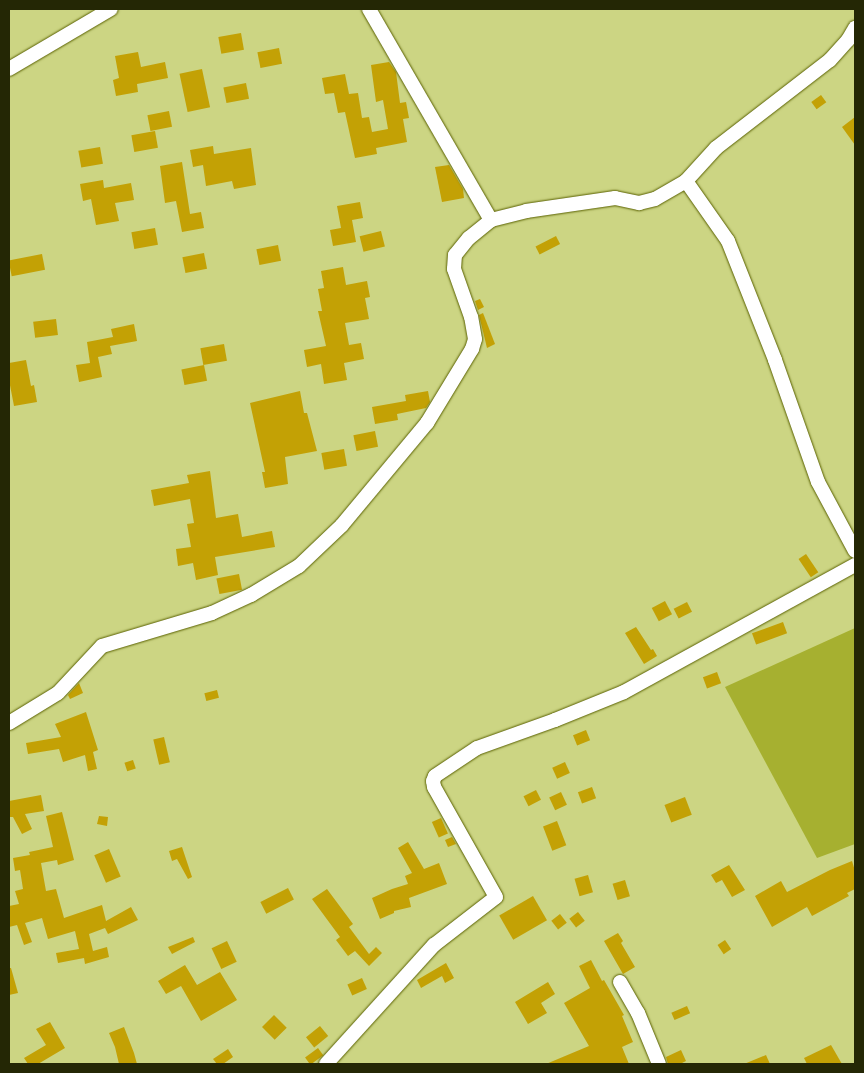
<!DOCTYPE html>
<style>
body{margin:0}
#map{position:relative;width:864px;height:1073px;overflow:hidden;background:#ccd583;font-family:Poppins,sans-serif}
div>[style]{position:absolute}
[style*='--x']{left:calc(var(--x)*1px);top:calc(var(--y)*1px);width:calc(var(--w)*1px);rotate:calc(var(--a)*1deg)}
.water>*{inset:0;background:#a6b030}
.building>*{inset:0;background:#c3a105;transform-origin:0 0}
.roads{filter:drop-shadow(0 0 1px #5a6100) drop-shadow(0 0 1px #5a6100)}
.minor>*{height:14px;margin:-7px;padding:0 7px;transform-origin:7px;border-radius:7px;background:#fff}
span{translate:-50% -50%;white-space:nowrap;text-align:center;line-height:1.15;-webkit-text-stroke:4px #edf3ca;paint-order:stroke}
.frame{position:absolute;inset:0;border:10px solid #242705;pointer-events:none}
</style>
<div id="map">
<div class="water">
<i style="clip-path:polygon(855px 628px,855px 844px,817px 858px,725px 687px)"></i>
</div>
<div class="building">
<i style="left:241px;top:33px;width:17px;height:23px;rotate:80deg"></i>
<i style="left:279px;top:48px;width:16px;height:22px;rotate:79deg"></i>
<i style="clip-path:polygon(138px 52px,141px 67px,165px 62px,168px 78px,137px 84px,138px 92px,116px 96px,113px 80px,119px 78px,115px 56px)"></i>
<i style="clip-path:polygon(389px 62px,396px 72px,400px 103px,406px 102px,409px 118px,403px 119px,407px 142px,376px 148px,377px 154px,355px 158px,345px 112px,338px 113px,334px 93px,325px 94px,322px 78px,345px 74px,349px 94px,358px 93px,362px 118px,369px 117px,372px 132px,388px 129px,383px 100px,376px 102px,371px 65px)"></i>
<i style="left:202px;top:69px;width:39px;height:23px;rotate:78deg"></i>
<i style="left:246px;top:83px;width:16px;height:23px;rotate:79deg"></i>
<i style="left:821px;top:95px;width:9px;height:12px;rotate:54deg"></i>
<i style="left:169px;top:111px;width:16px;height:22px;rotate:79deg"></i>
<i style="clip-path:polygon(855px 117px,855px 145px,842px 127px)"></i>
<i style="left:155px;top:131px;width:17px;height:24px;rotate:80deg"></i>
<i style="clip-path:polygon(213px 146px,214px 154px,251px 148px,256px 185px,234px 189px,232px 181px,206px 186px,203px 165px,193px 167px,190px 150px)"></i>
<i style="left:100px;top:147px;width:17px;height:22px;rotate:80deg"></i>
<i style="clip-path:polygon(182px 162px,190px 214px,201px 212px,204px 228px,182px 232px,176px 201px,165px 203px,160px 166px)"></i>
<i style="clip-path:polygon(449px 165px,463px 189px,464px 198px,442px 202px,435px 167px)"></i>
<i style="clip-path:polygon(103px 180px,104px 188px,131px 183px,134px 200px,115px 203px,119px 221px,96px 225px,91px 199px,83px 201px,80px 184px)"></i>
<i style="clip-path:polygon(360px 202px,363px 218px,352px 220px,356px 242px,333px 246px,330px 230px,341px 228px,337px 206px)"></i>
<i style="left:155px;top:228px;width:17px;height:24px;rotate:80deg"></i>
<i style="left:381px;top:231px;width:16px;height:22px;rotate:76deg"></i>
<i style="left:556px;top:236px;width:9px;height:23px;rotate:63deg"></i>
<i style="left:278px;top:245px;width:16px;height:22px;rotate:79deg"></i>
<i style="left:204px;top:253px;width:16px;height:22px;rotate:79deg"></i>
<i style="left:42px;top:254px;width:16px;height:34px;rotate:79deg"></i>
<i style="clip-path:polygon(343px 267px,346px 285px,367px 281px,370px 297px,365px 298px,369px 319px,345px 323px,349px 345px,361px 343px,364px 359px,344px 363px,347px 380px,324px 384px,321px 364px,307px 367px,304px 350px,326px 346px,318px 311px,322px 311px,318px 289px,324px 288px,321px 271px)"></i>
<i style="clip-path:polygon(480px 299px,484px 307px,478px 310px,475px 301px)"></i>
<i style="clip-path:polygon(483px 313px,495px 344px,487px 348px,479px 315px)"></i>
<i style="left:56px;top:319px;width:16px;height:23px;rotate:83deg"></i>
<i style="clip-path:polygon(134px 324px,137px 341px,110px 346px,112px 354px,98px 357px,102px 377px,79px 382px,76px 365px,90px 363px,87px 342px,113px 337px,111px 329px)"></i>
<i style="left:224px;top:344px;width:17px;height:24px;rotate:80deg"></i>
<i style="clip-path:polygon(26px 360px,31px 386px,34px 385px,37px 402px,14px 406px,9px 380px,9px 363px)"></i>
<i style="left:204px;top:365px;width:16px;height:23px;rotate:79deg"></i>
<i style="clip-path:polygon(300px 391px,304px 413px,307px 413px,317px 451px,285px 457px,288px 484px,265px 488px,262px 472px,265px 472px,250px 403px)"></i>
<i style="clip-path:polygon(428px 391px,430px 402px,426px 408px,397px 414px,398px 420px,375px 424px,372px 407px,406px 401px,405px 395px)"></i>
<i style="left:375px;top:431px;width:16px;height:22px;rotate:79deg"></i>
<i style="left:344px;top:449px;width:17px;height:23px;rotate:80deg"></i>
<i style="clip-path:polygon(210px 471px,216px 518px,238px 514px,242px 537px,272px 531px,275px 547px,215px 557px,218px 575px,196px 580px,193px 563px,178px 566px,176px 549px,191px 547px,187px 524px,194px 523px,190px 499px,154px 506px,151px 490px,189px 483px,187px 475px)"></i>
<i style="left:806px;top:554px;width:22px;height:9px;rotate:56deg"></i>
<i style="left:239px;top:574px;width:16px;height:23px;rotate:79deg"></i>
<i style="left:665px;top:601px;width:15px;height:15px;rotate:62deg"></i>
<i style="left:687px;top:602px;width:11px;height:15px;rotate:63deg"></i>
<i style="left:783px;top:622px;width:12px;height:33px;rotate:70deg"></i>
<i style="clip-path:polygon(636px 627px,651px 650px,653px 649px,657px 656px,644px 664px,625px 633px)"></i>
<i style="left:717px;top:672px;width:12px;height:15px;rotate:70deg"></i>
<i style="clip-path:polygon(79px 683px,83px 693px,70px 699px,68px 695px)"></i>
<i style="left:217px;top:690px;width:8px;height:13px;rotate:76deg"></i>
<i style="clip-path:polygon(86px 712px,98px 750px,93px 752px,97px 769px,88px 771px,85px 755px,63px 762px,59px 749px,28px 754px,26px 743px,61px 737px,55px 724px)"></i>
<i style="left:586px;top:730px;width:11px;height:14px;rotate:68deg"></i>
<i style="left:164px;top:737px;width:26px;height:11px;rotate:77deg"></i>
<i style="left:133px;top:760px;width:9px;height:9px;rotate:72deg"></i>
<i style="left:565px;top:762px;width:12px;height:14px;rotate:66deg"></i>
<i style="left:592px;top:787px;width:12px;height:15px;rotate:70deg"></i>
<i style="left:536px;top:790px;width:11px;height:14px;rotate:63deg"></i>
<i style="left:561px;top:792px;width:14px;height:13px;rotate:65deg"></i>
<i style="clip-path:polygon(41px 795px,44px 811px,25px 814px,32px 829px,22px 834px,13px 817px,10px 817px,9px 801px)"></i>
<i style="left:685px;top:797px;width:19px;height:22px;rotate:69deg"></i>
<i style="clip-path:polygon(62px 812px,74px 860px,58px 865px,57px 860px,41px 863px,46px 891px,56px 889px,64px 918px,102px 905px,106px 921px,131px 907px,138px 920px,108px 934px,105px 928px,89px 934px,93px 951px,107px 947px,109px 957px,85px 964px,84px 958px,58px 963px,56px 953px,79px 949px,75px 931px,48px 939px,42px 918px,25px 923px,32px 942px,24px 945px,17px 925px,9px 927px,9px 906px,19px 904px,15px 891px,23px 889px,20px 870px,15px 871px,13px 858px,30px 855px,29px 852px,53px 847px,46px 816px)"></i>
<i style="clip-path:polygon(99px 816px,108px 817px,107px 826px,97px 824px)"></i>
<i style="left:441px;top:818px;width:17px;height:10px;rotate:66deg"></i>
<i style="left:557px;top:821px;width:26px;height:15px;rotate:69deg"></i>
<i style="clip-path:polygon(452px 837px,456px 844px,448px 847px,445px 840px)"></i>
<i style="clip-path:polygon(408px 842px,424px 869px,439px 863px,447px 884px,409px 898px,411px 907px,394px 911px,394px 913px,380px 919px,372px 898px,392px 889px,408px 884px,405px 876px,412px 873px,398px 848px)"></i>
<i style="clip-path:polygon(182px 847px,192px 877px,188px 879px,177px 859px,172px 861px,169px 851px)"></i>
<i style="left:109px;top:849px;width:30px;height:16px;rotate:67deg"></i>
<i style="clip-path:polygon(852px 861px,855px 871px,855px 889px,847px 893px,849px 896px,812px 916px,807px 907px,772px 927px,755px 896px,781px 881px,787px 892px,830px 870px)"></i>
<i style="clip-path:polygon(729px 865px,745px 890px,732px 897px,722px 880px,716px 883px,711px 875px)"></i>
<i style="left:588px;top:875px;width:18px;height:14px;rotate:74deg"></i>
<i style="left:625px;top:880px;width:17px;height:13px;rotate:73deg"></i>
<i style="left:288px;top:888px;width:13px;height:31px;rotate:63deg"></i>
<i style="clip-path:polygon(327px 889px,353px 924px,349px 927px,369px 954px,376px 947px,382px 953px,369px 966px,355px 951px,348px 956px,336px 940px,340px 937px,312px 899px)"></i>
<i style="left:533px;top:896px;width:28px;height:39px;rotate:60deg"></i>
<i style="left:578px;top:912px;width:11px;height:11px;rotate:52deg"></i>
<i style="left:560px;top:914px;width:11px;height:11px;rotate:52deg"></i>
<i style="clip-path:polygon(618px 933px,623px 941px,621px 943px,635px 967px,623px 974px,604px 941px)"></i>
<i style="clip-path:polygon(193px 937px,195px 942px,172px 954px,168px 947px)"></i>
<i style="left:725px;top:940px;width:11px;height:9px;rotate:56deg"></i>
<i style="left:227px;top:941px;width:23px;height:17px;rotate:65deg"></i>
<i style="clip-path:polygon(591px 960px,602px 981px,604px 980px,624px 1015px,622px 1016px,633px 1042px,622px 1047px,629px 1064px,546px 1064px,589px 1046px,564px 1003px,590px 988px,579px 966px)"></i>
<i style="clip-path:polygon(446px 963px,454px 978px,445px 983px,442px 976px,421px 988px,417px 980px)"></i>
<i style="clip-path:polygon(185px 965px,197px 985px,220px 972px,237px 1000px,201px 1021px,181px 986px,166px 994px,158px 981px)"></i>
<i style="clip-path:polygon(9px 968px,11px 968px,18px 993px,9px 995px)"></i>
<i style="left:362px;top:978px;width:12px;height:16px;rotate:66deg"></i>
<i style="clip-path:polygon(548px 982px,555px 994px,541px 1003px,547px 1013px,528px 1024px,515px 1002px)"></i>
<i style="left:687px;top:1006px;width:8px;height:17px;rotate:67deg"></i>
<i style="left:274px;top:1015px;width:18px;height:17px;rotate:45deg"></i>
<i style="clip-path:polygon(50px 1022px,65px 1048px,38px 1064px,28px 1064px,24px 1058px,46px 1045px,36px 1029px)"></i>
<i style="left:320px;top:1026px;width:13px;height:18px;rotate:51deg"></i>
<i style="clip-path:polygon(124px 1027px,134px 1053px,137px 1064px,119px 1064px,115px 1047px,109px 1033px)"></i>
<i style="clip-path:polygon(831px 1045px,842px 1064px,807px 1064px,804px 1058px)"></i>
<i style="left:318px;top:1048px;width:9px;height:16px;rotate:54deg"></i>
<i style="clip-path:polygon(228px 1049px,233px 1057px,223px 1064px,217px 1064px,213px 1059px)"></i>
<i style="clip-path:polygon(681px 1050px,686px 1061px,680px 1064px,668px 1064px,666px 1057px)"></i>
<i style="clip-path:polygon(766px 1055px,770px 1064px,744px 1064px)"></i>
</div>
<div class="roads">
<div class="minor">
<i style="--x:369;--y:9;--w:244;--a:60"></i>
<i style="--x:9;--y:69;--w:118;--a:-30.5"></i>
<i style="--x:686;--y:181;--w:73;--a:55"></i>
<i style="--x:728;--y:241;--w:128;--a:68.4"></i>
<i style="--x:775;--y:360;--w:129;--a:70.6"></i>
<i style="--x:818;--y:482;--w:78;--a:61.8"></i>
<i style="--x:9;--y:723;--w:57;--a:-31.5"></i>
<i style="--x:58;--y:693;--w:64;--a:-46.9"></i>
<i style="--x:102;--y:646;--w:115;--a:-16.7"></i>
<i style="--x:212;--y:613;--w:43;--a:-24.8"></i>
<i style="--x:251;--y:595;--w:56;--a:-31.1"></i>
<i style="--x:299;--y:566;--w:59;--a:-43.6"></i>
<i style="--x:342;--y:525;--w:133;--a:-50.2"></i>
<i style="--x:427;--y:423;--w:87;--a:-58.7"></i>
<i style="--x:472;--y:349;--w:10;--a:-73"></i>
<i style="--x:475;--y:339;--w:22;--a:-100"></i>
<i style="--x:471;--y:317;--w:51;--a:-109.5"></i>
<i style="--x:454;--y:269;--w:14;--a:-86"></i>
<i style="--x:455;--y:255;--w:22;--a:-51"></i>
<i style="--x:469;--y:238;--w:28;--a:-39"></i>
<i style="--x:491;--y:220;--w:36;--a:-14"></i>
<i style="--x:526;--y:211;--w:90;--a:-8.3"></i>
<i style="--x:615;--y:198;--w:25;--a:12"></i>
<i style="--x:639;--y:203;--w:16;--a:-14"></i>
<i style="--x:655;--y:199;--w:36;--a:-30"></i>
<i style="--x:686;--y:181;--w:45;--a:-47.7"></i>
<i style="--x:716;--y:148;--w:144;--a:-37.7"></i>
<i style="--x:830;--y:60;--w:27;--a:-48"></i>
<i style="--x:848;--y:40;--w:14;--a:-60"></i>
<i style="--x:620;--y:982;--w:36;--a:60"></i>
<i style="--x:638;--y:1013;--w:55;--a:67.6"></i>
<i style="--x:326;--y:1064;--w:161;--a:-47.8"></i>
<i style="--x:434;--y:945;--w:78;--a:-37.7"></i>
<i style="--x:496;--y:897;--w:126;--a:-119.4"></i>
<i style="--x:434;--y:787;--w:6;--a:-99"></i>
<i style="--x:433;--y:781;--w:5;--a:-68"></i>
<i style="--x:435;--y:776;--w:50;--a:-33.7"></i>
<i style="--x:477;--y:748;--w:83;--a:-19.7"></i>
<i style="--x:555;--y:720;--w:74;--a:-22.1"></i>
<i style="--x:624;--y:692;--w:264;--a:-28.8"></i>
</div>
</div>
<div class="frame"></div>
</div>
